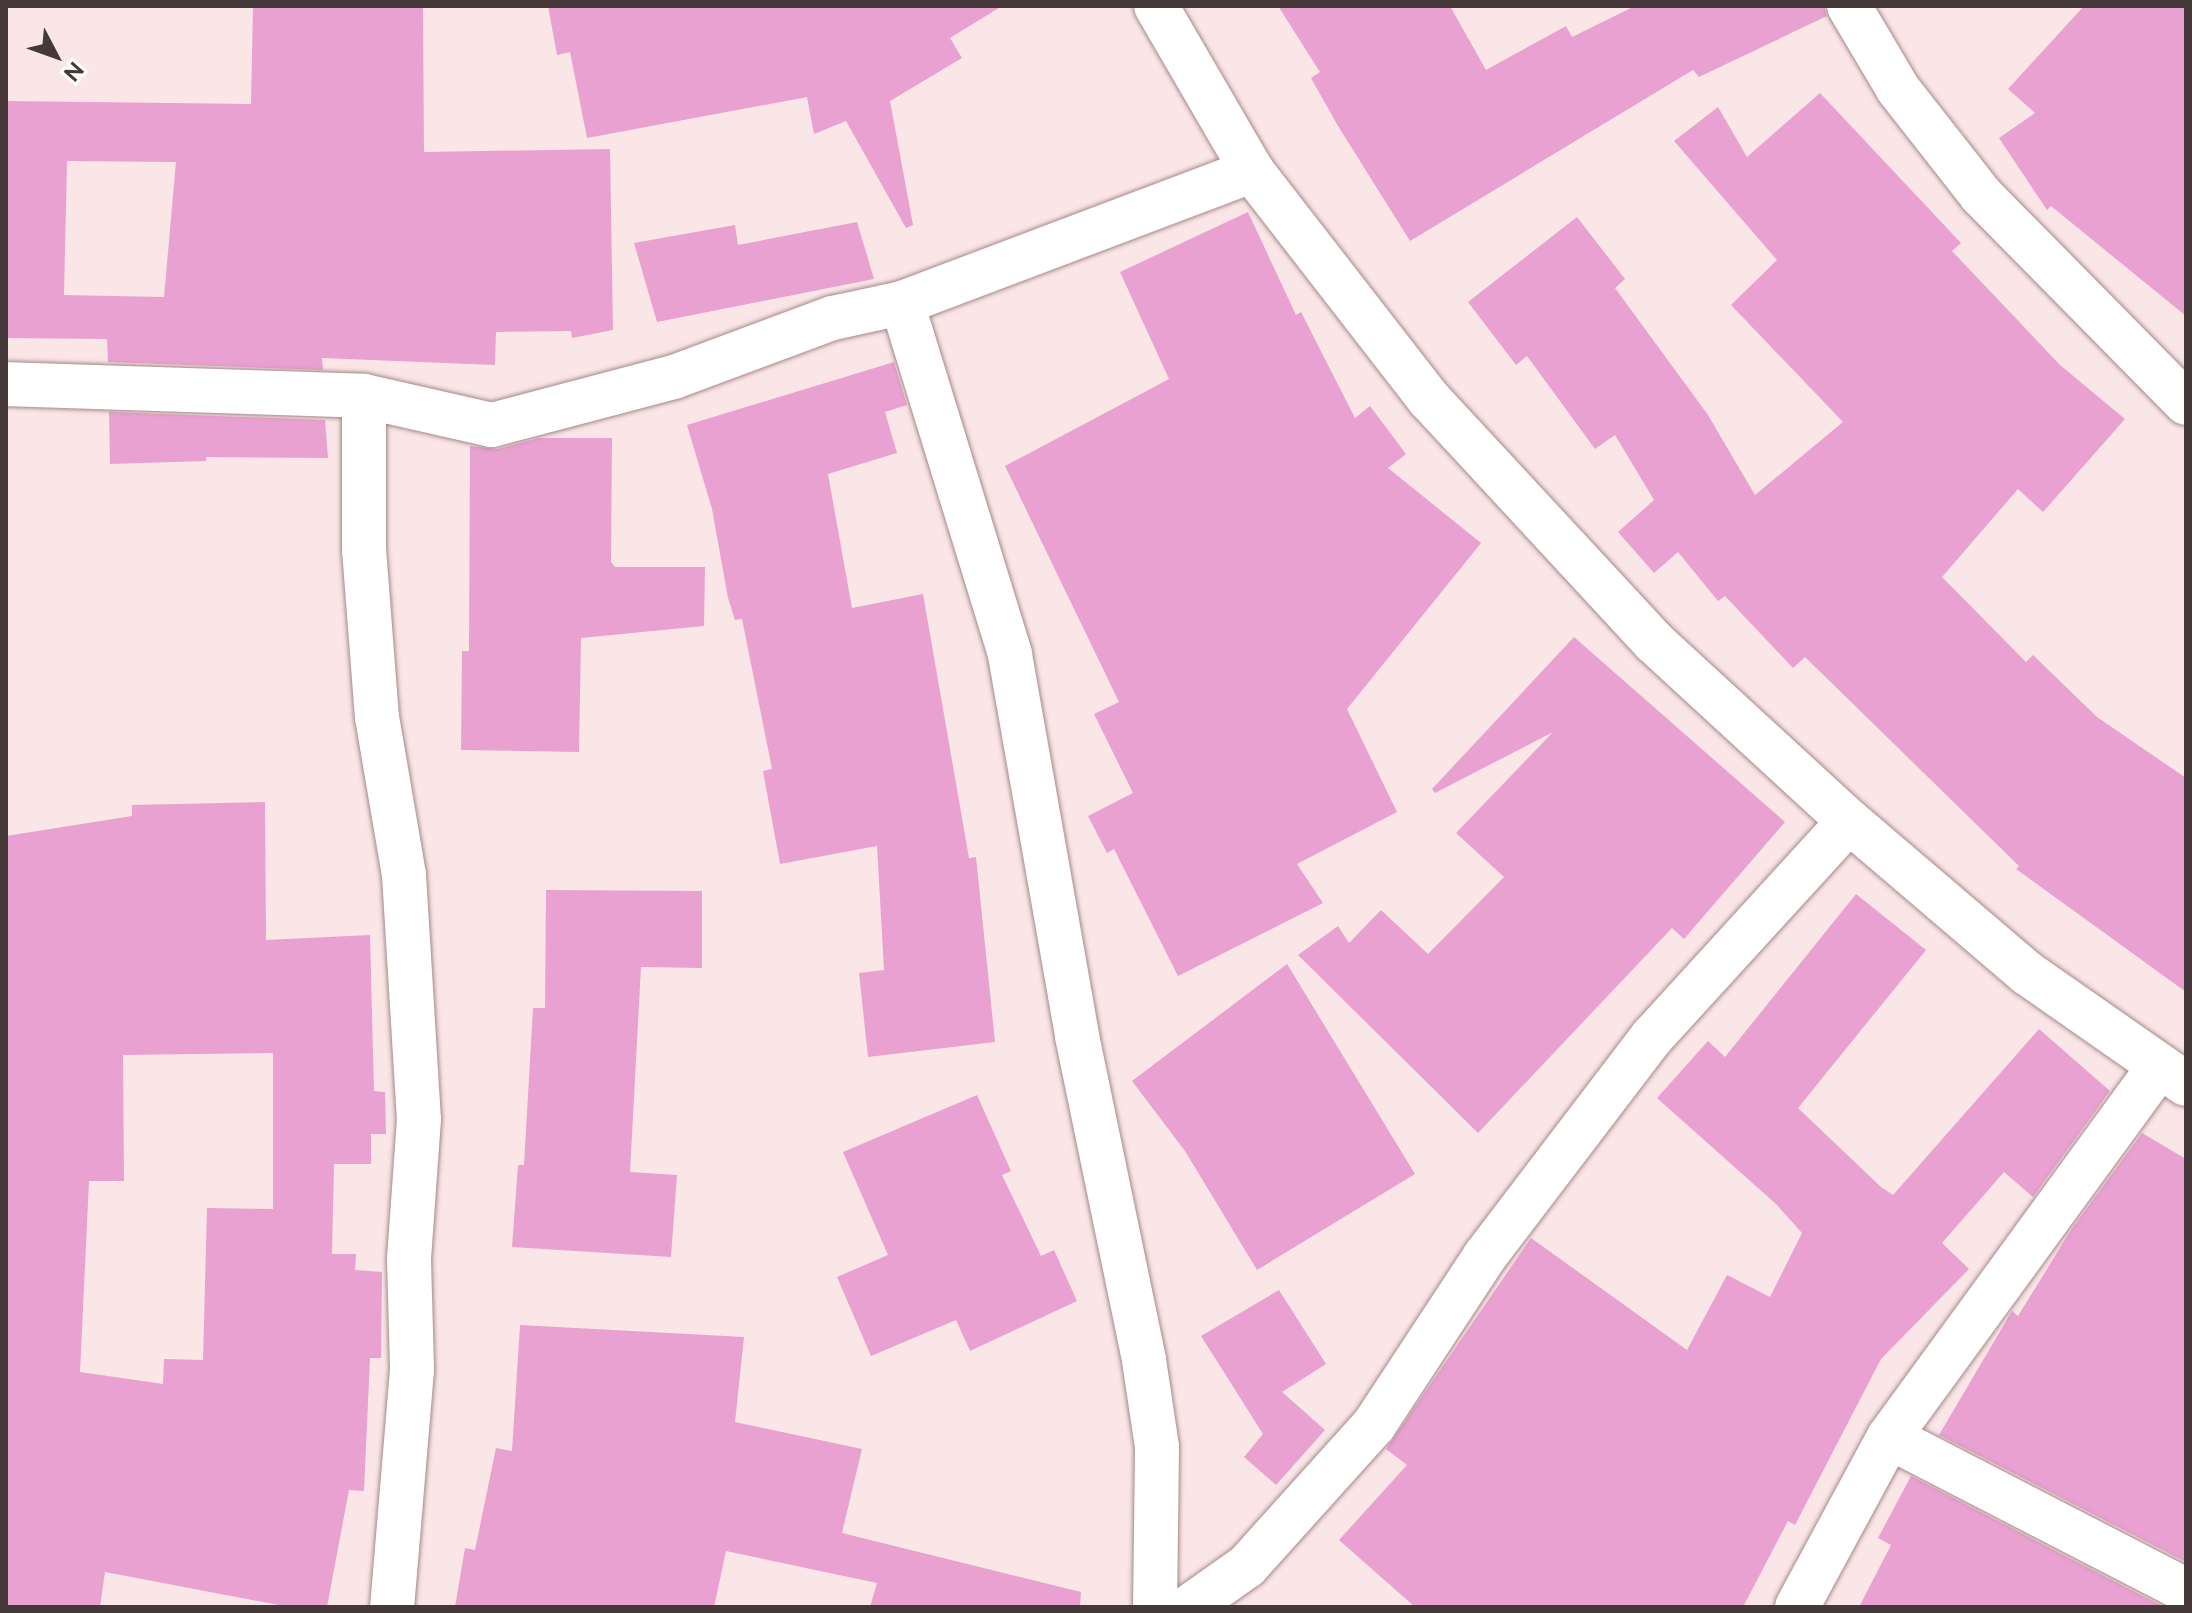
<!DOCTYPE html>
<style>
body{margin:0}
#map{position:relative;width:2192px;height:1613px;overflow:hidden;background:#fae6e7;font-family:Raleway,sans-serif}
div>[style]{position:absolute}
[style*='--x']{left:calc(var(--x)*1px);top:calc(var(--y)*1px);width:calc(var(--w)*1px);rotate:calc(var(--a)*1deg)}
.building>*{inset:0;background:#e8a1d0}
.roads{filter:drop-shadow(0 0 2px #a7888a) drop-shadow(0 0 2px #a7888a)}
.street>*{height:44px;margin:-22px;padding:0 22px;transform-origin:22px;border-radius:22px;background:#fff}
span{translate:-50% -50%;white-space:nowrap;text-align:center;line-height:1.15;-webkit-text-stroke:7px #fff;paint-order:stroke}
.frame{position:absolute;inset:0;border:8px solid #453839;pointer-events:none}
.north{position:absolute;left:16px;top:16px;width:80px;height:80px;-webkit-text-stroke:6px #fff;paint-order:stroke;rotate:131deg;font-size:22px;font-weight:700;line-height:32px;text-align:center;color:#453839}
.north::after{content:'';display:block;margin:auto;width:28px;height:36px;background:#453839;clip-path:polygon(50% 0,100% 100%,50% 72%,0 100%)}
</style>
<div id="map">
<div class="building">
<i style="clip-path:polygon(evenodd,253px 6px,423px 6px,424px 152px,610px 149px,613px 330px,572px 338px,571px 331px,496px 332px,495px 365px,322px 358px,323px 370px,108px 362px,107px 339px,6px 338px,6px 101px,251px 104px,253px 6px,67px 161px,176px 162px,164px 297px,64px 295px,67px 161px)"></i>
<i style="clip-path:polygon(548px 6px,1002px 6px,950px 38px,962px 58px,890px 101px,913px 225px,906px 228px,846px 121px,814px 134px,807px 97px,587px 138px,570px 52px,557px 55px)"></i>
<i style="clip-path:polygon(1278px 6px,1450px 6px,1486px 70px,1566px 26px,1572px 37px,1635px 6px,1824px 6px,1827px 16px,1699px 77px,1693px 70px,1410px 241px,1338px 126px,1311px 78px,1320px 72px)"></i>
<i style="clip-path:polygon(2084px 6px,2186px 6px,2186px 316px,2051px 206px,2047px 210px,1999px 138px,2035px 113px,2008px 89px)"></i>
<i style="clip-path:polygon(1820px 93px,1961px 243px,1952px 251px,2060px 365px,2125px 419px,2043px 512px,2018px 489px,1942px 577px,2026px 662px,2033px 655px,2097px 717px,2186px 778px,2186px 992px,2016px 869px,2019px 866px,1805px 657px,1793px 668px,1725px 596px,1718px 601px,1678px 552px,1654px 573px,1618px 532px,1654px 500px,1615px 435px,1595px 449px,1527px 356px,1516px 365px,1468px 302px,1577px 217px,1625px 279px,1615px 288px,1708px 415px,1755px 495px,1843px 422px,1731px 305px,1777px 260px,1674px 141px,1718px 107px,1747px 157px)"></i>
<i style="clip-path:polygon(1248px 212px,1296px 315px,1301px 312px,1355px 418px,1370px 406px,1406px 454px,1388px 468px,1481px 543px,1347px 709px,1397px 812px,1297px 864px,1323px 903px,1178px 976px,1114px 849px,1107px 853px,1088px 816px,1133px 793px,1094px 714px,1119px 702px,1005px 466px,1169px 379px,1120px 272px)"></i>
<i style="clip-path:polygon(857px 222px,874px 279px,657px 322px,634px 243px,735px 225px,738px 245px)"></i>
<i style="clip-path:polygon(894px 362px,907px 405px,885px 412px,897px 453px,828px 474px,852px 608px,923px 594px,969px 858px,976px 857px,995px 1042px,868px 1057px,859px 973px,884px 970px,877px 846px,780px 864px,763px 771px,772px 769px,742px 619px,735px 620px,728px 598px,712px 509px,687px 425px)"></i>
<i style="clip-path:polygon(109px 412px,325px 420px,328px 458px,206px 457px,206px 461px,110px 464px)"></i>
<i style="clip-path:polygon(539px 438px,612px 438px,611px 562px,615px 567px,705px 567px,704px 626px,581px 638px,579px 752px,461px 750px,462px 651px,469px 651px,470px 446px,498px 449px)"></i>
<i style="clip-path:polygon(1574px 637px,1785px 822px,1684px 939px,1672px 928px,1478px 1133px,1298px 955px,1338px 926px,1349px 943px,1381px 910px,1428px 954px,1504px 877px,1456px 833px,1553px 732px,1435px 793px,1432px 789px)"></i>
<i style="clip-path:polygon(evenodd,265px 802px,266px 940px,370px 935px,374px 1091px,385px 1092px,386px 1134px,371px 1134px,371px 1164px,334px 1164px,332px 1254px,356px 1254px,355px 1270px,382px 1272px,381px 1358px,370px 1358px,364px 1491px,349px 1490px,327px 1607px,289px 1607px,105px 1572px,100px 1607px,6px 1607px,6px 836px,132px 816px,132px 805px,265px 802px,273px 1053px,273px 1209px,207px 1208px,203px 1360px,164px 1359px,163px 1384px,80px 1372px,89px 1181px,124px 1181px,123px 1055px,273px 1053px)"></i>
<i style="clip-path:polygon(546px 890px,702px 891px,702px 968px,641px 967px,630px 1172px,677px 1175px,671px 1257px,512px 1247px,518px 1165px,524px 1165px,533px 1008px,545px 1008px)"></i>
<i style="clip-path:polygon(1856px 894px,1926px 950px,1798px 1108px,1881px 1187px,1893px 1195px,2039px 1029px,2110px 1091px,2033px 1197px,2004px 1172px,1942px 1243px,1969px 1269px,1881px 1359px,1795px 1525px,1788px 1521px,1743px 1607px,1415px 1607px,1339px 1540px,1407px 1465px,1386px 1449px,1531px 1238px,1687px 1350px,1727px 1275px,1770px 1297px,1802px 1233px,1776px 1204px,1657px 1098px,1708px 1041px,1725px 1057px)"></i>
<i style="clip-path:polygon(1287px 964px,1415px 1174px,1257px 1270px,1185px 1151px,1132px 1081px)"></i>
<i style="clip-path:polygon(977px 1095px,1011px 1171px,1002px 1175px,1041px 1256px,1054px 1250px,1077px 1301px,970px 1351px,956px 1320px,871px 1356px,837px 1277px,888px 1255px,843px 1152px)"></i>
<i style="clip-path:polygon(2142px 1133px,2186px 1159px,2186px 1562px,1939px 1435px,2012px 1311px,2018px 1316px,2071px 1230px)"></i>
<i style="clip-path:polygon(1279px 1290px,1326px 1364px,1282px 1392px,1325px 1430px,1276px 1485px,1244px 1457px,1263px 1434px,1201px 1336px)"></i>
<i style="clip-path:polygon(520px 1325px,744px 1337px,735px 1422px,862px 1449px,842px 1533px,1081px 1592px,1080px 1607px,870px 1607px,877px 1583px,726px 1551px,714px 1607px,455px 1607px,465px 1548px,475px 1550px,496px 1448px,512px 1451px)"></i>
<i style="clip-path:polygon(1911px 1476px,2164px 1607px,1859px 1607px,1891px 1545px,1878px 1538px)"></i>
</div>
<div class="roads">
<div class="street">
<i style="--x:1156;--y:6;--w:191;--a:59.8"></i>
<i style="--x:1252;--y:171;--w:289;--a:52.2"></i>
<i style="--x:1429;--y:399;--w:331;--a:47.2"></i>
<i style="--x:1654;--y:642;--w:265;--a:42.6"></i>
<i style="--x:1849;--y:821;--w:234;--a:40.5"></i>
<i style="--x:2027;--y:973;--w:194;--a:34.9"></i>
<i style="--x:1849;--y:6;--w:96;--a:59.4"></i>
<i style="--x:1898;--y:89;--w:135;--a:51.9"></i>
<i style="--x:1981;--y:195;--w:292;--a:45.4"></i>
<i style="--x:902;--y:303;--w:368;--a:72.9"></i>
<i style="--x:1010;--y:655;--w:387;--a:80"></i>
<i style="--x:1077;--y:1036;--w:331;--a:78.3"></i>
<i style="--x:1144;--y:1360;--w:88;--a:81.5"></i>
<i style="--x:1157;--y:1447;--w:160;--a:90.7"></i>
<i style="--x:6;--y:384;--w:358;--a:1.9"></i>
<i style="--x:364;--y:396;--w:131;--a:12.8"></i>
<i style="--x:492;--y:425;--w:188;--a:-14.8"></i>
<i style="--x:674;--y:377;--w:170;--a:-20.4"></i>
<i style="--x:833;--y:318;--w:71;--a:-12.3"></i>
<i style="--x:902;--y:303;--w:374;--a:-20.7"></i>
<i style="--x:364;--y:396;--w:153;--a:90"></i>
<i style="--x:364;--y:549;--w:169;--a:85.6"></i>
<i style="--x:377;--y:717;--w:160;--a:80.3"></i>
<i style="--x:404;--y:875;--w:244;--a:86.5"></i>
<i style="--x:419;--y:1119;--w:141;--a:94.1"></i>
<i style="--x:409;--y:1260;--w:110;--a:88.4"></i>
<i style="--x:412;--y:1370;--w:238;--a:94.8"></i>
<i style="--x:1889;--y:1437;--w:334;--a:27.3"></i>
<i style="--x:1189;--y:1607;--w:71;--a:-35.3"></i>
<i style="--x:1247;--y:1566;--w:190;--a:-48"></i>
<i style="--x:1374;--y:1425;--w:202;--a:-56.7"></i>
<i style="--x:1485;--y:1256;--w:275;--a:-52.7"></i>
<i style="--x:1652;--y:1037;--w:292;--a:-47.6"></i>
<i style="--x:1797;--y:1607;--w:193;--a:-61.6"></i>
<i style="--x:1889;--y:1437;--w:457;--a:-53.9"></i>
</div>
</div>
<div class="frame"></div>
<div class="north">N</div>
</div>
